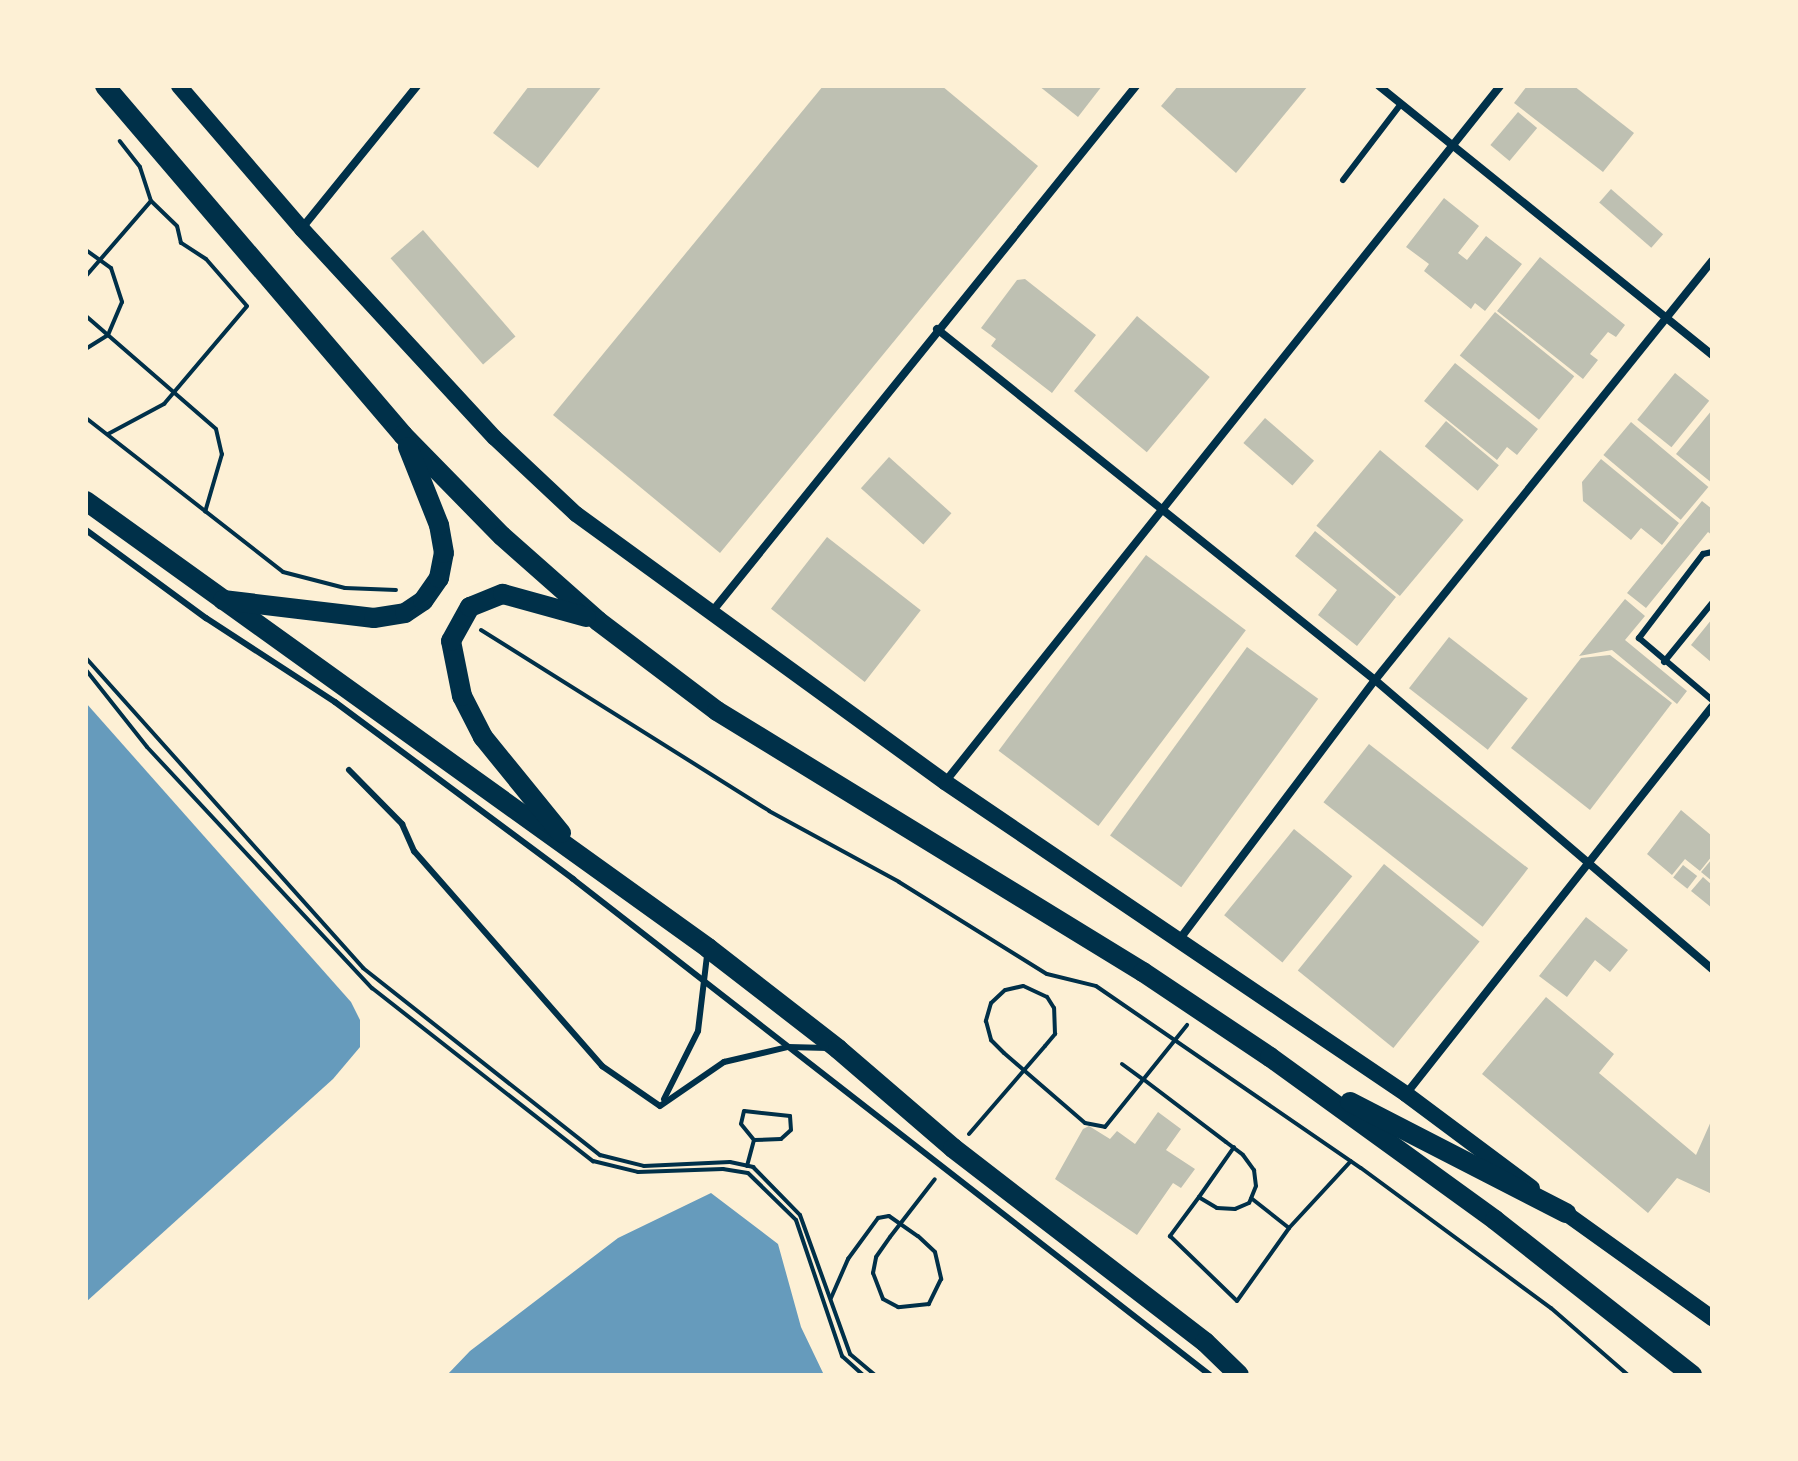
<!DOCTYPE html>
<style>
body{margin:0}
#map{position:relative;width:1798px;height:1461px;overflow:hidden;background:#fdf0d5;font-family:"Nunito Sans",sans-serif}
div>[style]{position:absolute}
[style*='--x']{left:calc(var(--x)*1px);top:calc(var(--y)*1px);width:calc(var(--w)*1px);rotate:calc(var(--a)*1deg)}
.water>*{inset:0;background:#669bbc}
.building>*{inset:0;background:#bec0b2;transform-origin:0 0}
.path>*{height:4px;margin:-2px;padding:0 2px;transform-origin:2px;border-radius:2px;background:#003049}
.service>*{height:6px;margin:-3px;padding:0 3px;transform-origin:3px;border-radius:3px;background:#003049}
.minor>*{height:8px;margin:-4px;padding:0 4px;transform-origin:4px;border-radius:4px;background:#003049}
.secondary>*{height:16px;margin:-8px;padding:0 8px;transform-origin:8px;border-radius:8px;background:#003049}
.trunk>*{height:20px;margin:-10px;padding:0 10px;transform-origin:10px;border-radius:10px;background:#003049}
span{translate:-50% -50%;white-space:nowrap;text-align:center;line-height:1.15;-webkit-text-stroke:7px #fdf0d5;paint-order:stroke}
.frame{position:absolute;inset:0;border:88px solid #fdf0d5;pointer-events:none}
</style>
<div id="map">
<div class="water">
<i style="clip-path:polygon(86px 703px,351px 1002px,360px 1020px,360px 1047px,333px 1079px,86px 1302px)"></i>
<i style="clip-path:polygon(711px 1193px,778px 1244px,801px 1327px,824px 1375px,447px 1375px,470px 1351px,618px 1238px)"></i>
</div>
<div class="building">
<i style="clip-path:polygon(529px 86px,602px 86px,538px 168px,493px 133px)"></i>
<i style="clip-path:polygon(823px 86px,942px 86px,1038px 166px,720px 553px,553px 415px)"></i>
<i style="clip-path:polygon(1039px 86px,1102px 86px,1078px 117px)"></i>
<i style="clip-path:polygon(1178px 86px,1308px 86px,1236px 173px,1161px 106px)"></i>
<i style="clip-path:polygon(1527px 86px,1574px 86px,1634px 133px,1603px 172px,1514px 103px)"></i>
<i style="left:1518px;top:112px;width:25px;height:43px;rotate:40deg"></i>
<i style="left:1611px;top:189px;width:69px;height:18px;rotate:41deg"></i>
<i style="clip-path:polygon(1444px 198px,1479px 226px,1458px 253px,1467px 260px,1486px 236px,1522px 264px,1485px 311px,1475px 303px,1471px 309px,1424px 271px,1429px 264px,1406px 247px)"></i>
<i style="left:423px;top:230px;width:141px;height:43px;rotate:49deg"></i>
<i style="clip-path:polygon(1540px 257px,1625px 325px,1616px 337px,1608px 332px,1590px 354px,1598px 360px,1583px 379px,1497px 311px)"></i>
<i style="clip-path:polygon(1025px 279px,1096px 335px,1052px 393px,991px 346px,996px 339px,981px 328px,1017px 280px)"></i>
<i style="left:1495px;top:312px;width:102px;height:56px;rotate:39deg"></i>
<i style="left:1137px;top:316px;width:95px;height:98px;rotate:40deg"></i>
<i style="clip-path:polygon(1455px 363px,1538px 429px,1517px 455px,1507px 447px,1497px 460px,1424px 401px)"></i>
<i style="left:1675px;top:373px;width:44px;height:60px;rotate:39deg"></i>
<i style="clip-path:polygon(1712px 410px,1712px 483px,1676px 454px)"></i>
<i style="left:1265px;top:418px;width:65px;height:33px;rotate:41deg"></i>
<i style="left:1446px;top:421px;width:69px;height:33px;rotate:40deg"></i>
<i style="left:1631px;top:422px;width:101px;height:43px;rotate:40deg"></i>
<i style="left:1380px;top:450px;width:109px;height:99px;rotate:40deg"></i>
<i style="left:889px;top:457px;width:84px;height:42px;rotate:42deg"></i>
<i style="clip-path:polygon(1601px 459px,1679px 523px,1662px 545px,1641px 528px,1631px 540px,1583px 501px,1582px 482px)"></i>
<i style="clip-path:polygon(1702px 501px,1712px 509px,1712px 535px,1708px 532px,1646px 608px,1627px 593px)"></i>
<i style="clip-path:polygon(1315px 531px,1396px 597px,1357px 646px,1318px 615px,1337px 590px,1295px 556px)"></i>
<i style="left:827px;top:537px;width:119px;height:91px;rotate:38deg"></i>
<i style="left:1146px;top:555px;width:125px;height:245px;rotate:37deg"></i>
<i style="clip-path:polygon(1625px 599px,1645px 616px,1625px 640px,1687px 691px,1677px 704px,1612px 650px,1579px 656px)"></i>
<i style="clip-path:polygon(1712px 619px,1712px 661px,1711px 662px,1691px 645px)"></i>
<i style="left:1449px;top:637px;width:100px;height:65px;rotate:38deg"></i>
<i style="left:1247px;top:647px;width:88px;height:233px;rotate:36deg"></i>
<i style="clip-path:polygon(1610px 655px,1672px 703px,1590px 810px,1511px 748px,1581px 658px)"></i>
<i style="left:1369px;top:744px;width:202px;height:74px;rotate:38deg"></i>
<i style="clip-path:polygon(1681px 810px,1712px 836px,1712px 856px,1700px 871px,1685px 859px,1672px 875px,1647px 854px)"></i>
<i style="left:1294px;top:829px;width:75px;height:111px;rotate:39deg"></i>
<i style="clip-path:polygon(1712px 859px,1712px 881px,1701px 872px)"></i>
<i style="left:1384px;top:864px;width:123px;height:137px;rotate:39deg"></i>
<i style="left:1683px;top:865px;width:18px;height:16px;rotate:38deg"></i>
<i style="clip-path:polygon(1703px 877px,1712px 885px,1712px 908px,1691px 891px)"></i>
<i style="clip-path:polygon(1586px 917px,1628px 950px,1610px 972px,1595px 960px,1567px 997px,1539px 976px)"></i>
<i style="clip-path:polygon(1546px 997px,1614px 1054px,1599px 1073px,1696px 1155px,1712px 1119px,1712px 1194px,1677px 1178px,1648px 1213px,1482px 1074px)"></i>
<i style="clip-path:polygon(1158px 1112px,1181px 1129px,1166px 1150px,1195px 1169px,1181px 1188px,1173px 1183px,1137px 1235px,1055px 1179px,1083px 1129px,1089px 1126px,1110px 1139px,1117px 1131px,1135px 1144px)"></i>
</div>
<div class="path">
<i style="--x:86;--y:250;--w:31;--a:36"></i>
<i style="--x:111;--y:268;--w:36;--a:72"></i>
<i style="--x:122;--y:302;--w:36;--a:113"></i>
<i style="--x:108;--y:335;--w:26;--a:148"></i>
<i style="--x:86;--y:276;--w:99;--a:-49.1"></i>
<i style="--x:86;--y:316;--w:172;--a:41"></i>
<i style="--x:216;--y:429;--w:26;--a:77"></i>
<i style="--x:222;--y:454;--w:60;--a:106.3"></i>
<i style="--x:86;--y:418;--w:250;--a:38"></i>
<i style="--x:283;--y:572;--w:64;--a:14.5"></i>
<i style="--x:345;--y:588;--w:51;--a:2.2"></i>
<i style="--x:108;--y:434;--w:64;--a:-28.2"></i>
<i style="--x:164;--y:404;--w:128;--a:-49.7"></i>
<i style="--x:247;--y:306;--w:62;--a:-131.1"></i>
<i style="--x:206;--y:259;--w:30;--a:-147"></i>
<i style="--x:181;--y:243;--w:17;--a:-103"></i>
<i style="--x:177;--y:226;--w:36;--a:-136"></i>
<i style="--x:151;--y:201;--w:36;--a:-108"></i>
<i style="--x:140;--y:167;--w:33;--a:-128"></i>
<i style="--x:481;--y:630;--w:340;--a:32.1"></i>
<i style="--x:769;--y:811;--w:148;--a:28.6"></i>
<i style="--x:899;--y:882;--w:174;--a:31.9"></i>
<i style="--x:1047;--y:974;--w:50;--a:13.8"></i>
<i style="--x:1096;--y:986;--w:321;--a:34.5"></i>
<i style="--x:1361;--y:1168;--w:236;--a:36.4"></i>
<i style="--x:1551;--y:1308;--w:102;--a:41"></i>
<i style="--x:86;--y:658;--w:416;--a:48.2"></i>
<i style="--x:363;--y:968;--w:302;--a:38.3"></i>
<i style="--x:600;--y:1155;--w:45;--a:14"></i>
<i style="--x:644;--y:1166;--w:86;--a:-2.7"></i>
<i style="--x:730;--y:1162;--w:24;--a:12"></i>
<i style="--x:753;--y:1167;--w:67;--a:45.6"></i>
<i style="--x:800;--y:1215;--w:148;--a:70.2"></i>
<i style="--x:850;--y:1354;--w:33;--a:40"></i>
<i style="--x:86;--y:670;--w:98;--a:51.6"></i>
<i style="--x:147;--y:747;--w:330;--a:47"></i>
<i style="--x:372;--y:988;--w:281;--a:38.1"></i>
<i style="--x:593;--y:1161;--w:46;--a:13.7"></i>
<i style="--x:638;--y:1172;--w:85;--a:-2"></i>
<i style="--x:723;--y:1169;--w:25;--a:9"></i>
<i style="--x:748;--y:1173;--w:67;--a:44.4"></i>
<i style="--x:796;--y:1220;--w:144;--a:71.3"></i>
<i style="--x:842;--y:1356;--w:28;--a:42"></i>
<i style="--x:1122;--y:1064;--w:26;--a:36"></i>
<i style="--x:1143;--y:1079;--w:104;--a:37.2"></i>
<i style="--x:1226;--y:1142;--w:21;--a:37"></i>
<i style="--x:1243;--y:1155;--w:19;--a:54"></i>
<i style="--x:1254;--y:1170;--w:16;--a:83"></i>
<i style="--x:1256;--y:1186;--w:18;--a:112"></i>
<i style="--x:1249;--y:1203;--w:15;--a:157"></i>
<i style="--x:1235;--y:1209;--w:18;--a:-177"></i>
<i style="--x:1217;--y:1208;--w:21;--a:-149"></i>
<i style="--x:1199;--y:1197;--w:61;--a:-55"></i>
<i style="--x:969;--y:1134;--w:116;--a:-49.2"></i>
<i style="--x:1045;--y:1046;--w:16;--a:-50"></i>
<i style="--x:1055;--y:1034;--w:26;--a:-92"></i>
<i style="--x:1054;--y:1008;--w:13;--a:-122"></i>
<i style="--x:1047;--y:997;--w:26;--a:-155"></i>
<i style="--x:1023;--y:986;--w:18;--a:167"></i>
<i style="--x:1005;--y:990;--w:19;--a:137"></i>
<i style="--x:991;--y:1003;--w:19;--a:106"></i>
<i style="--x:986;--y:1021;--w:20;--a:75"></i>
<i style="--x:991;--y:1040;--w:18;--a:45"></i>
<i style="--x:1004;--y:1053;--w:107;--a:40.8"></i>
<i style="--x:1085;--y:1123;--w:20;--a:11"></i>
<i style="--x:1105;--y:1127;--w:131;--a:-51.2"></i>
<i style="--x:747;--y:1166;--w:27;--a:-75"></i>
<i style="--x:754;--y:1140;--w:27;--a:-2"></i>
<i style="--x:781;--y:1139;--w:13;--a:-42"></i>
<i style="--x:791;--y:1130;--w:14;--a:-94"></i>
<i style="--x:790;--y:1116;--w:46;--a:-173.8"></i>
<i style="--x:744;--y:1111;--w:13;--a:103"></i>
<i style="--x:741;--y:1124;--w:21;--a:51"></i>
<i style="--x:1199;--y:1197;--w:49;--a:126.6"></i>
<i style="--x:1170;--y:1236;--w:93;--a:44.1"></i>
<i style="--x:1237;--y:1301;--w:90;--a:-54.5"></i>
<i style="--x:1289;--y:1228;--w:48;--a:-141.7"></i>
<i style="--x:1289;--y:1228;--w:91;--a:-47.2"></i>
<i style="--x:831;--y:1298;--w:43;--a:-66.4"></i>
<i style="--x:848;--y:1259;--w:51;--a:-53.8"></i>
<i style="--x:878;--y:1218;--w:11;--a:-10"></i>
<i style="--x:889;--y:1216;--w:35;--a:35"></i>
<i style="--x:918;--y:1236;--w:23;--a:43"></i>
<i style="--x:935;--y:1252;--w:28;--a:77"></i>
<i style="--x:941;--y:1279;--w:28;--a:116"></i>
<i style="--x:929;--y:1304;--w:31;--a:174"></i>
<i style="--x:898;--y:1307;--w:17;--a:-152"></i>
<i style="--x:883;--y:1299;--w:28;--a:-111"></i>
<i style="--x:873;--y:1273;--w:16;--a:-79"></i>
<i style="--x:876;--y:1257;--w:24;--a:-55"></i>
<i style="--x:890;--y:1237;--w:73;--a:-52.2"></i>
</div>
<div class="service">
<i style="--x:1343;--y:180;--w:96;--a:-52.7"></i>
<i style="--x:86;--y:530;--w:149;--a:36.3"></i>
<i style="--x:206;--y:618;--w:154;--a:33.1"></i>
<i style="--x:335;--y:702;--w:297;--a:36.6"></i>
<i style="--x:573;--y:879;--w:807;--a:37.91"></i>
<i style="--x:1712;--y:552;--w:9;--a:167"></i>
<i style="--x:1703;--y:554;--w:106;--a:127.3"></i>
<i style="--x:1639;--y:638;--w:96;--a:40.3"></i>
<i style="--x:1664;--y:662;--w:76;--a:-50.9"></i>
<i style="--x:349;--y:770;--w:76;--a:45.5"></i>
<i style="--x:402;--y:824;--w:30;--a:66"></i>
<i style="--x:414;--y:851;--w:286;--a:48.8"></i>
<i style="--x:602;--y:1066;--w:70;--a:34.6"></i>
<i style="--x:664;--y:1099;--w:76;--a:-63.4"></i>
<i style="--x:698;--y:1031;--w:77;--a:-83.2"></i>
<i style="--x:660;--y:1106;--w:78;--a:-34.5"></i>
<i style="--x:724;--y:1062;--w:66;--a:-13.2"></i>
<i style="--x:788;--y:1047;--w:40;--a:1.4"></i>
</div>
<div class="minor">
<i style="--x:1379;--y:86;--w:428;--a:38.9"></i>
<i style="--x:302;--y:228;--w:183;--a:-51"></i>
<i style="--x:937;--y:329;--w:561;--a:38.71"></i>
<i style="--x:1375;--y:680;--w:444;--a:40.6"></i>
<i style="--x:711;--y:613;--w:677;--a:-51.12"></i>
<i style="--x:945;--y:782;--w:890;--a:-51.43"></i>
<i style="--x:1179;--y:940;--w:326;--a:-53"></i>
<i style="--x:1375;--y:680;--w:538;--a:-51.19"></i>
<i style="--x:1406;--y:1094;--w:493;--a:-51.7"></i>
</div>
<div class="secondary">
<i style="--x:179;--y:86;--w:189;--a:49.3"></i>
<i style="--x:302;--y:229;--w:284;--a:47.3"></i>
<i style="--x:495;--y:438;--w:111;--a:43.2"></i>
<i style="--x:576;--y:514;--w:456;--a:36"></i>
<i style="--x:945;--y:782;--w:557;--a:34.09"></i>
<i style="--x:1406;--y:1094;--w:157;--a:36.7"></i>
<i style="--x:1557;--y:1207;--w:191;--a:35.6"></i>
</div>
<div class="trunk">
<i style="--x:105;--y:86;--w:459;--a:49.5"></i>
<i style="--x:403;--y:435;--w:141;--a:45.6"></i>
<i style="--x:502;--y:536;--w:128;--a:41.5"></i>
<i style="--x:598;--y:621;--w:149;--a:37.1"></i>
<i style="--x:717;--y:711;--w:500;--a:31.5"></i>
<i style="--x:1143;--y:972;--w:153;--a:33.8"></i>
<i style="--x:1270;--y:1057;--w:278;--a:35.9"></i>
<i style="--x:1495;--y:1220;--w:251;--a:38.2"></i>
<i style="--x:86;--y:501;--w:766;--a:35.7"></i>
<i style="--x:708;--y:948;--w:165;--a:37.8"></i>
<i style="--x:838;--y:1049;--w:152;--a:40.7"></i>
<i style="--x:953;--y:1148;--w:318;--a:37.6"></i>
<i style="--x:1205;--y:1342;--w:47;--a:44.1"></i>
<i style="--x:223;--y:600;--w:152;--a:6.8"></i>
<i style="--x:374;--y:618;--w:31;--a:-9"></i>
<i style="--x:405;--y:613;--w:22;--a:-34"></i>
<i style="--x:423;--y:601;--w:28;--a:-55"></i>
<i style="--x:439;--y:578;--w:25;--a:-79"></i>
<i style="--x:444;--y:553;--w:28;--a:-100"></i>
<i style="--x:439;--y:525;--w:84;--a:-111.7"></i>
<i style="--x:561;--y:833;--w:124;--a:-129.1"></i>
<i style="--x:483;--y:737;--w:46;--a:-117.1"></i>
<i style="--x:462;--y:696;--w:56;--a:-101.3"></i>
<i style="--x:451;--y:641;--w:39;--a:-61"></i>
<i style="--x:470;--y:607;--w:35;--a:-22"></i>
<i style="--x:503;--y:594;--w:86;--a:15.5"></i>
<i style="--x:1350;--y:1102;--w:243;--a:27.2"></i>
</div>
<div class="frame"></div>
</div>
